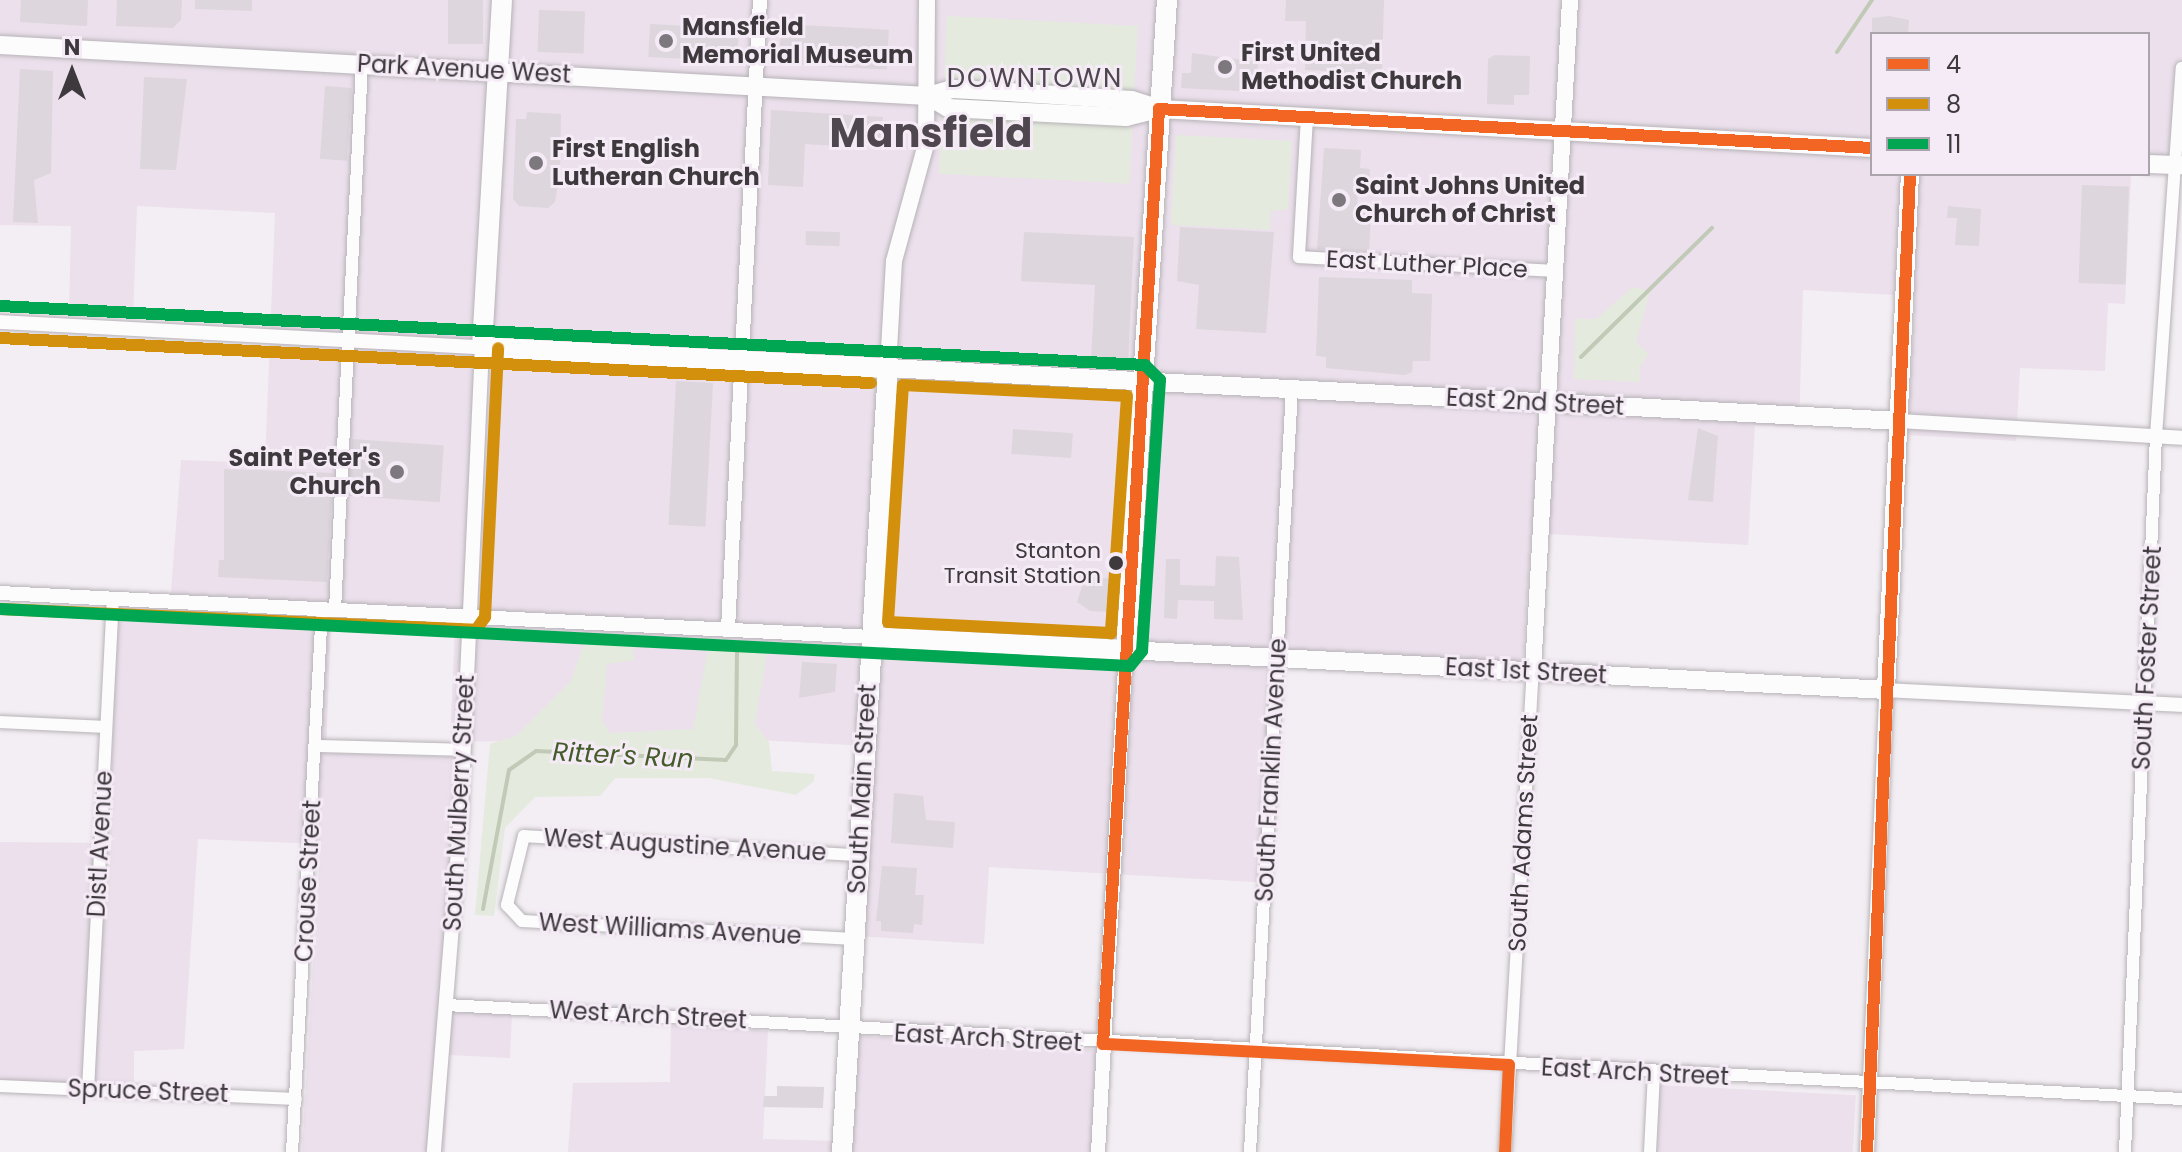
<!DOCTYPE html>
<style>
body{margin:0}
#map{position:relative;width:2182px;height:1152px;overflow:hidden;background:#f3eef3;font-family:Poppins,sans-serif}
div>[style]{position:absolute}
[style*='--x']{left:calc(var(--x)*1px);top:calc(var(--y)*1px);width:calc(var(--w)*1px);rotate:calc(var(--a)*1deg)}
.built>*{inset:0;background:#ebe0ec;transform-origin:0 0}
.green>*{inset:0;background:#e4eadd;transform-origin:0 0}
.stream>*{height:4px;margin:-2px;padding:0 2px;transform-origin:2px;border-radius:2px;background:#c1cab6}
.building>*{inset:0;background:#ddd6dd;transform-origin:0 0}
.roads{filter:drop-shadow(0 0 2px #b7b3b7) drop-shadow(0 0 2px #b7b3b7)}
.minor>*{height:12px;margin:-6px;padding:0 6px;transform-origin:6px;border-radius:6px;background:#fdfcfd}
.tertiary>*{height:14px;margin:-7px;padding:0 7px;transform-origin:7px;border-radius:7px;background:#fdfcfd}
.secondary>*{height:16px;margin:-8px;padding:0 8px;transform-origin:8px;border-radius:8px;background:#fdfcfd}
.primary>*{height:18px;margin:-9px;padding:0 9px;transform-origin:9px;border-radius:9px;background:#fdfcfd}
.trunk>*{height:20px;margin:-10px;padding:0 10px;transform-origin:10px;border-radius:10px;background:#fdfcfd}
.bus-1>*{height:12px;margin:-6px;padding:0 6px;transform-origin:6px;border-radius:6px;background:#f26522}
.bus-2>*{height:12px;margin:-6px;padding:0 6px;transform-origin:6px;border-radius:6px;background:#d2900c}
.bus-3>*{height:12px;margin:-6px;padding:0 6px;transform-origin:6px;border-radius:6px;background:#00a651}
.dots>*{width:22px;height:22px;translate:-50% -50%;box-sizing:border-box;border:4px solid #f5ebf6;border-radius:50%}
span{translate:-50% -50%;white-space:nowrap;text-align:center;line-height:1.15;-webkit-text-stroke:6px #f5ebf6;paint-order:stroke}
.bus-label{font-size:22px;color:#3d393d}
.right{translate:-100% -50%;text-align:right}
.poi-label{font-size:24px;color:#3d393d;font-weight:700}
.left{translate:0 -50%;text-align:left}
.street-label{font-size:24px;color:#3d393d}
.neighbourhood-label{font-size:26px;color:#4f4750;letter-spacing:2px}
.water-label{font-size:26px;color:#445b2a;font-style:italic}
.town-label{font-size:40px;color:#4f4750;font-weight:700}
.legend{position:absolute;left:1870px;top:32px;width:280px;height:144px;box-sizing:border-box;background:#f5ebf6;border:2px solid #aba4ac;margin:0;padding:10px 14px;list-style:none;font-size:24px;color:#3d393d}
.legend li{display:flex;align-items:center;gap:16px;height:40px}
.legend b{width:40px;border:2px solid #aba4ac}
.north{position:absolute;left:32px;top:32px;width:80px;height:80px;-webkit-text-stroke:6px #f5ebf6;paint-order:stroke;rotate:0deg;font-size:22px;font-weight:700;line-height:32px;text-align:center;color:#3d393d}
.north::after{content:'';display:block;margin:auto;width:28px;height:36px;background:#3d393d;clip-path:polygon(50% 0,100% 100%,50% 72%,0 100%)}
</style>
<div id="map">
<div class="built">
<i style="clip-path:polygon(0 0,2182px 0,2182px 176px,2148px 174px,2148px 34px,1872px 34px,1872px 174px,2131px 174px,2125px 304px,2108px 303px,2105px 371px,2020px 368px,2016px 441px,1908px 435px,1915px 296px,1803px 290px,1799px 427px,1755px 425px,1748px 545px,1531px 533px,1522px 680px,1282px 666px,1272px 883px,989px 867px,984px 944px,856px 936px,868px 746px,718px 738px,450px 742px,455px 627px,331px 621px,326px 753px,462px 757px,446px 1005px,512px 1014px,510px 1058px,449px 1055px,445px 1152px,302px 1152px,320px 844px,198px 839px,184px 1049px,134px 1051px,134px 1095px,0 1089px,0 842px,109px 843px,118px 603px,170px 605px,181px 460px,265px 463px,275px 213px,137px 206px,133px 319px,69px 316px,71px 226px,0 225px)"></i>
<i style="clip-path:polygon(671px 1026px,768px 1031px,763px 1139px,839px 1141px,843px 1035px,1101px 1050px,1096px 1152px,568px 1152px,573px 1083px,670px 1082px)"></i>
<i style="left:1659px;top:1085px;width:197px;height:67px;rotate:3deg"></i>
</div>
<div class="green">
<i style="left:947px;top:16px;width:191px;height:158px;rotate:3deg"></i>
<i style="clip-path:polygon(1176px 135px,1292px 141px,1288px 209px,1271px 211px,1270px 230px,1171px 225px)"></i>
<i style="clip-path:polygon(1633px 287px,1650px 291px,1636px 343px,1649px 354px,1639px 368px,1641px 382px,1574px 379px,1575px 319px,1596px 319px)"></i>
<i style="clip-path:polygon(585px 640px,633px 641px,634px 660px,607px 664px,602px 720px,610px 733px,693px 729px,709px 643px,768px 648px,755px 724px,769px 742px,772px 771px,814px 774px,814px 781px,796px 795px,709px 778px,615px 778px,600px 796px,535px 797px,505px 828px,494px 916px,475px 915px,490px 744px,516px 736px,571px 681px)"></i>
</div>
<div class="stream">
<i style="--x:1837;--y:52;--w:63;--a:-56.1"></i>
<i style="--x:1581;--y:357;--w:184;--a:-44.6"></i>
<i style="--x:483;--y:909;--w:141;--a:-79.4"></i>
<i style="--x:509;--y:770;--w:33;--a:-35"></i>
<i style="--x:536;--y:751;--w:190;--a:2.7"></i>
<i style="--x:726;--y:760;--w:18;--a:-56"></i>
<i style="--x:736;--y:745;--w:93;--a:-89.4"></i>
</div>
<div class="building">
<i style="clip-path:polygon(21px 0,88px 0,87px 26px,20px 22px)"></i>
<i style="clip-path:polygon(117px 0,182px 0,181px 20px,173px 28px,116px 26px)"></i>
<i style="clip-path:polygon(195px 0,252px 0,252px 11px,195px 9px)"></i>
<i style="left:448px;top:0;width:35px;height:44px"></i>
<i style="clip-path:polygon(1286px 0,1384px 0,1382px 73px,1326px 80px,1326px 71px,1305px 70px,1306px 21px,1285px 21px)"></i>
<i style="left:539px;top:10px;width:46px;height:42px;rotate:2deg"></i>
<i style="clip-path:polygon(1889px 16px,1909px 20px,1908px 34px,1872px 34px,1872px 18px)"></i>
<i style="left:650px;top:24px;width:89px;height:33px;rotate:3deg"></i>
<i style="left:781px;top:24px;width:108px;height:40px;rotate:3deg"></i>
<i style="clip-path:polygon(1192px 53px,1258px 62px,1256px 92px,1181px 88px,1182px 73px,1191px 73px)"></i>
<i style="clip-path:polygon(1495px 55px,1530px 56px,1529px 95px,1514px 95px,1514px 105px,1487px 104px,1488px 59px)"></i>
<i style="clip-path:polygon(20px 69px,53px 71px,51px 173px,34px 180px,38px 223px,13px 222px)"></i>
<i style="clip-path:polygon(144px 77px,187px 79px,176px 170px,140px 169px)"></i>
<i style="left:325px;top:86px;width:27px;height:73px;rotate:4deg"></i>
<i style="clip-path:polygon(771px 110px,883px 117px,882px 139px,837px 137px,837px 146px,805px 144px,803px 187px,768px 185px)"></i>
<i style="clip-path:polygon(527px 112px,561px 114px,560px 173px,555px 202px,548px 208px,519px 206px,513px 199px,516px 119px,526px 119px)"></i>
<i style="clip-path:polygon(1324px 148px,1361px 150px,1360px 168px,1370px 169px,1369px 188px,1358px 187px,1357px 212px,1371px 213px,1369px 252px,1317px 249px)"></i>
<i style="left:2082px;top:185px;width:47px;height:98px;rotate:2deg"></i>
<i style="clip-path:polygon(1948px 206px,1981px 209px,1979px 246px,1955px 245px,1957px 218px,1947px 218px)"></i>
<i style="clip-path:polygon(1180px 227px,1274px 232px,1266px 333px,1196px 329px,1199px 285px,1177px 281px)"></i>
<i style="left:806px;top:231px;width:34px;height:14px;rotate:2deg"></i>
<i style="clip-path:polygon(1024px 232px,1134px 237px,1128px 363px,1091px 361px,1095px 285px,1021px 281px)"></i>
<i style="clip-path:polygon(1319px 277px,1412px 280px,1412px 293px,1432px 294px,1430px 361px,1413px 361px,1412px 372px,1405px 375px,1326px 368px,1326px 357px,1316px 356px)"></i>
<i style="left:676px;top:381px;width:37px;height:144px;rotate:3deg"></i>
<i style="clip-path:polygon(1698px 428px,1718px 436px,1713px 502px,1688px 500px)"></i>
<i style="left:1013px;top:429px;width:60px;height:25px;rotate:4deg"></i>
<i style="left:352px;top:439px;width:92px;height:57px;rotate:4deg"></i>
<i style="clip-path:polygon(224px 469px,333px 473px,327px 582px,218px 577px,219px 560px,224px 560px)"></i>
<i style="clip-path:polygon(1216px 556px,1239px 557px,1243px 620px,1214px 619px,1214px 601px,1178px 600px,1177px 619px,1164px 618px,1166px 559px,1180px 559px,1180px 585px,1215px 586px)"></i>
<i style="clip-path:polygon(1085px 577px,1115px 579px,1113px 612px,1090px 611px,1077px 602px)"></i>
<i style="clip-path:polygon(802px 662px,837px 664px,835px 692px,799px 698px)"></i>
<i style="clip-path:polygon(894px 793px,923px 796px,926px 820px,955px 822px,953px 848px,891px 843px)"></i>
<i style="clip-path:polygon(882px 866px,917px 868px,915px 895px,924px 895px,922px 925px,914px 924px,913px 933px,881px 931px,881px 921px,876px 921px)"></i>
<i style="clip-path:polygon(777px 1086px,824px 1087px,823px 1108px,763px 1107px,764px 1096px,777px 1096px)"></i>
</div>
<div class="roads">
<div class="minor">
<i style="--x:1307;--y:117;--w:140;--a:93.3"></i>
<i style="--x:1299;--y:257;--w:256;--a:3.1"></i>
<i style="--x:335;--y:610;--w:547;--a:-87.17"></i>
<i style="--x:0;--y:722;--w:106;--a:2.7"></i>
<i style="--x:316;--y:746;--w:148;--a:1.5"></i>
<i style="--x:854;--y:939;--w:332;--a:-176.9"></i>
<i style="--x:522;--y:921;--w:22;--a:-133"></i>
<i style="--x:507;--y:905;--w:71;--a:-76.2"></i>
<i style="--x:524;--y:836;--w:335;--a:3.3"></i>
<i style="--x:446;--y:1005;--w:1739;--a:3.1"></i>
<i style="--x:0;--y:1086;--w:296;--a:2.5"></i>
<i style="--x:88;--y:1090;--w:492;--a:-87.1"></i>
<i style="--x:292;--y:1152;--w:544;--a:-86.84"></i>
<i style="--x:1250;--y:1152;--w:764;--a:-86.85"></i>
<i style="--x:1505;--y:1152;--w:482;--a:-86.7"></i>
<i style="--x:1650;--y:1152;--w:79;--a:-87.1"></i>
<i style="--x:2125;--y:1152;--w:717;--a:-87.52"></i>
<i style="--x:2156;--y:436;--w:369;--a:-86"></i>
</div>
<div class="tertiary">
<i style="--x:0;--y:322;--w:483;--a:3"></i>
<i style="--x:482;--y:347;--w:467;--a:92.6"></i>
<i style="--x:461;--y:814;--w:339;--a:94.6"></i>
<i style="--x:1898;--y:421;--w:285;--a:3.4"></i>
<i style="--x:0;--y:593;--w:872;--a:2.89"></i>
<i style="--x:728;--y:629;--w:630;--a:-87.09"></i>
<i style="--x:1098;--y:1152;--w:503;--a:-86.81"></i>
<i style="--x:1867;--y:1152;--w:462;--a:-87.6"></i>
<i style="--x:1886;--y:690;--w:296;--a:2.9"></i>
</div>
<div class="secondary">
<i style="--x:888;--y:368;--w:107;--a:-86.8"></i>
<i style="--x:894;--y:261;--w:121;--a:-74.7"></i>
<i style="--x:926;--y:144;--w:144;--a:-89.6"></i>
<i style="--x:1533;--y:671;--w:672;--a:-86.84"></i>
</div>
<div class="primary">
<i style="--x:0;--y:45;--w:929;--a:3.15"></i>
<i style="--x:928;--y:96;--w:25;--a:-16"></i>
<i style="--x:952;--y:89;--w:56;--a:3.1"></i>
<i style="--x:1008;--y:92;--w:124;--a:3.7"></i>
<i style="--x:1132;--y:100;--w:28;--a:18"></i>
<i style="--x:1159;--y:109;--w:714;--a:3.13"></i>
<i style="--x:928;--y:96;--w:23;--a:31"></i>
<i style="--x:948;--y:108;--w:178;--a:2.9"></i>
<i style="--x:1126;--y:117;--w:34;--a:-14"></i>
<i style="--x:2148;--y:164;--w:34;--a:2"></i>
<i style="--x:888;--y:368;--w:1011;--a:3"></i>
<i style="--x:1126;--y:650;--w:761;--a:3.01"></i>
<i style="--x:1886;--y:690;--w:517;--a:-87.34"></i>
</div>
<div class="trunk">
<i style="--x:502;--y:0;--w:348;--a:93.3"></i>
<i style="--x:482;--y:347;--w:407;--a:3"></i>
<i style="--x:888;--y:368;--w:785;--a:93.36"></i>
<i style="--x:871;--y:637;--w:255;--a:2.9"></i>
<i style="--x:1126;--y:650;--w:651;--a:-86.39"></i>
</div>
</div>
<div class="bus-1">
<i style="--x:1505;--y:1152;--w:87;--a:-87.4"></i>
<i style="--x:1509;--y:1065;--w:407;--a:-177"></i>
<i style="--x:1103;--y:1044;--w:937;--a:-86.57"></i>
<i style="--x:1159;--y:109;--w:714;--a:3.13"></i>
<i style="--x:1867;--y:1152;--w:979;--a:-87.48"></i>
</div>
<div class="bus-2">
<i style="--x:0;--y:338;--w:872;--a:2.96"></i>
<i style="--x:903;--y:385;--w:224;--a:2.8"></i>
<i style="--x:1127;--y:396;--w:238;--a:93.9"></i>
<i style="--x:1111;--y:633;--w:223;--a:-177.2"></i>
<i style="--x:888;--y:622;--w:237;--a:-86.4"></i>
<i style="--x:0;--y:609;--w:476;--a:2.5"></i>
<i style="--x:476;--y:630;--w:16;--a:-55"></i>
<i style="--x:485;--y:617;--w:269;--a:-87.2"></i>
</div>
<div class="bus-3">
<i style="--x:0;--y:609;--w:1131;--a:2.89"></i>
<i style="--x:1130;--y:666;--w:19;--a:-51"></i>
<i style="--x:1142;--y:651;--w:272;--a:-86.2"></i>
<i style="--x:1160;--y:380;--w:21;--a:-135"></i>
<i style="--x:1145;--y:365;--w:1146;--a:-177.05"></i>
</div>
<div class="dots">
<i style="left:666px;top:41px;background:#7d787d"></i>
<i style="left:1225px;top:67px;background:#7d787d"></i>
<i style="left:536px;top:163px;background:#7d787d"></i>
<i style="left:1339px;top:200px;background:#7d787d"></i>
<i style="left:397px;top:472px;background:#7d787d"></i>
<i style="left:1116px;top:563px;background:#3d393d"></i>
</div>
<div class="bus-label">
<span class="right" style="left:1101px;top:563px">Stanton<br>Transit Station</span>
</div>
<div class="poi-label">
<span class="left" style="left:682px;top:41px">Mansfield<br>Memorial Museum</span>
<span class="left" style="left:1241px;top:67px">First United<br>Methodist Church</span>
<span class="left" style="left:552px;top:163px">First English<br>Lutheran Church</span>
<span class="left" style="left:1355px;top:200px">Saint Johns United<br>Church of Christ</span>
<span class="right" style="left:381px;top:472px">Saint Peter's<br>Church</span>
</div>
<div class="street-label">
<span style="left:464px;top:69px;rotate:3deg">Park Avenue West</span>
<span style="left:1427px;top:264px;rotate:3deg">East Luther Place</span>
<span style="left:1535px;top:402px;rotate:3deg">East 2nd Street</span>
<span style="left:2147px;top:658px;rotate:-87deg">South Foster Street</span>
<span style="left:1526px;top:671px;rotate:3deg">East 1st Street</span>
<span style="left:1271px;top:770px;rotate:-87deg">South Franklin Avenue</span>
<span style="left:862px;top:789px;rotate:-87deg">South Main Street</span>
<span style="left:459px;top:803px;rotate:-87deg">South Mulberry Street</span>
<span style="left:1523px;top:833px;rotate:-87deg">South Adams Street</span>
<span style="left:100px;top:844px;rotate:-87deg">Distl Avenue</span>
<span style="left:685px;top:845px;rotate:3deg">West Augustine Avenue</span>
<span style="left:308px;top:881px;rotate:-87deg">Crouse Street</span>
<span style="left:670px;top:929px;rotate:3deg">West Williams Avenue</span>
<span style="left:648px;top:1015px;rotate:3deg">West Arch Street</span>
<span style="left:988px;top:1038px;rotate:3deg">East Arch Street</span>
<span style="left:1635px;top:1072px;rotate:3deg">East Arch Street</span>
<span style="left:148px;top:1091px;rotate:2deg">Spruce Street</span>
</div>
<div class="neighbourhood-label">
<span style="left:1035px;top:79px">DOWNTOWN</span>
</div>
<div class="water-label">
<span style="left:623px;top:756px;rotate:3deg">Ritter's Run</span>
</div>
<div class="town-label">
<span style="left:931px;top:133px">Mansfield</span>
</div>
<ul class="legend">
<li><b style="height:10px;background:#f26522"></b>4</li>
<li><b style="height:10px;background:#d2900c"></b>8</li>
<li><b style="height:10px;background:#00a651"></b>11</li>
</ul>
<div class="north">N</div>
</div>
